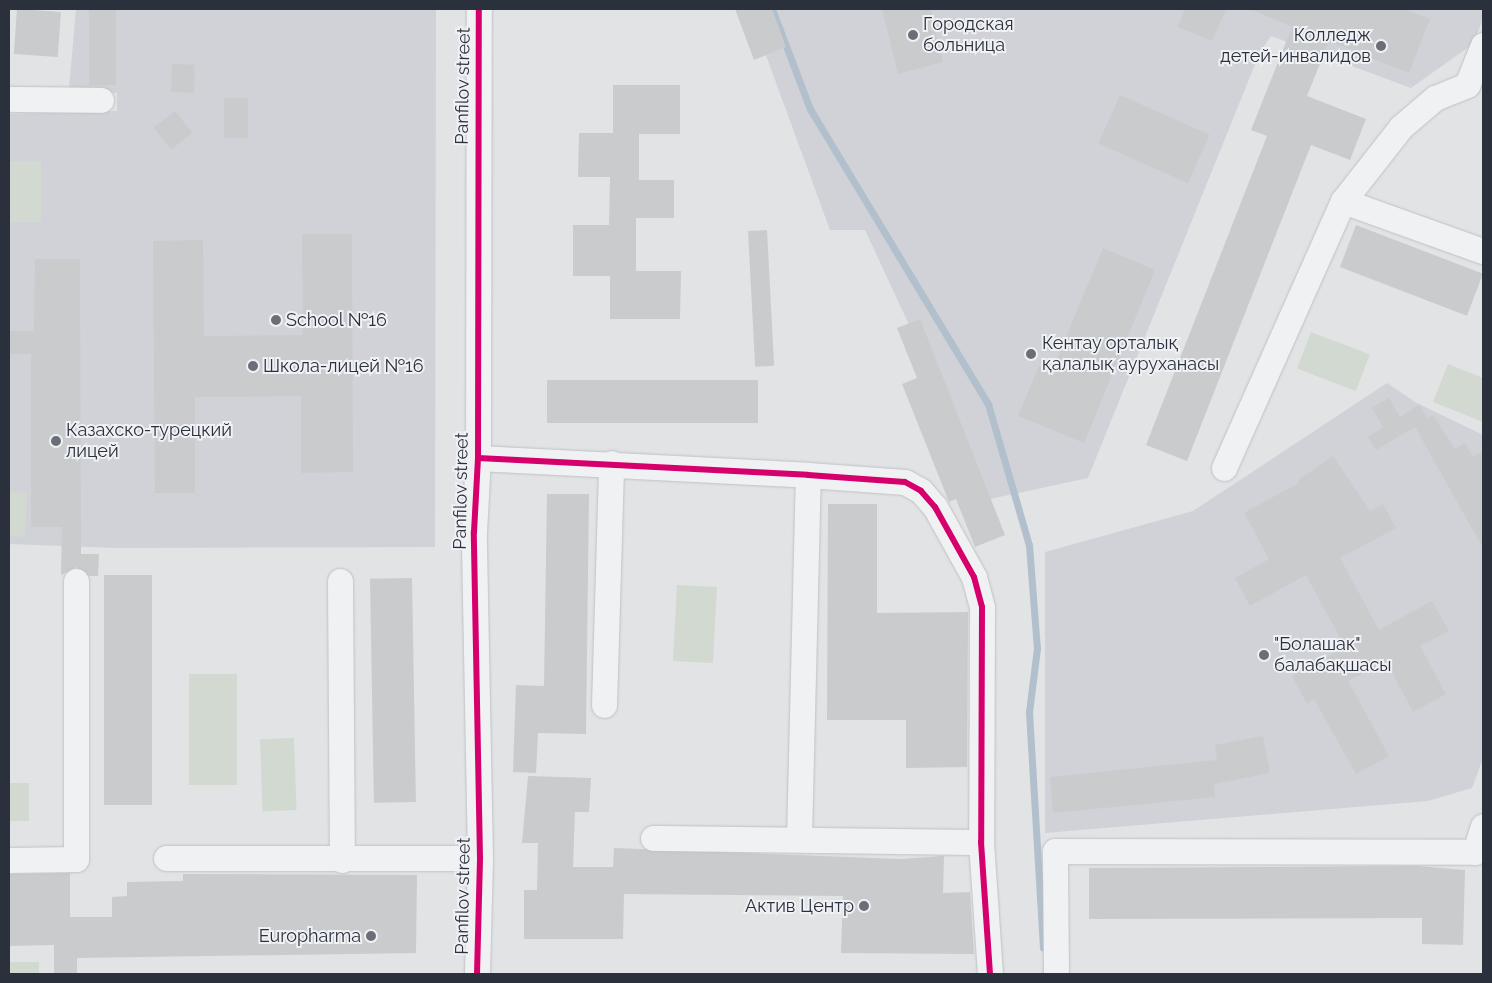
<!DOCTYPE html>
<meta charset="utf-8">
<style>
body{margin:0}
#map{position:relative;width:1492px;height:983px;overflow:hidden;background:#e1e3e5;font-family:Raleway,sans-serif}
div>[style]{position:absolute}
[style*='--x']{left:calc(var(--x)*1px);top:calc(var(--y)*1px);width:calc(var(--w)*1px);rotate:calc(var(--a)*1deg)}
.built>*{inset:0;background:#d0d2d8}
.green>*{inset:0;background:#d2d9d1;transform-origin:0 0}
.stream>*{height:7px;margin:-3.5px;padding:0 3.5px;transform-origin:3.5px;border-radius:3.5px;background:#b2bfcd}
.building>*{inset:0;background:#c9cbcd;transform-origin:0 0}
.roads{filter:drop-shadow(0 0 1px #bfc1c3) drop-shadow(0 0 1px #bfc1c3)}
.minor>*{height:25px;margin:-12.5px;padding:0 12.5px;transform-origin:12.5px;border-radius:12.5px;background:#f0f1f3}
.cycleway>*{height:6px;margin:-3px;padding:0 3px;transform-origin:3px;border-radius:3px;background:#d6006c}
.dots>*{width:14px;height:14px;translate:-50% -50%;box-sizing:border-box;border:2px solid #eff1f5;border-radius:50%}
span{translate:-50% -50%;white-space:nowrap;text-align:center;line-height:1.15;-webkit-text-stroke:4px #eff1f5;paint-order:stroke}
.poi-label{font-size:18px;color:#2a313c}
.left{translate:0 -50%;text-align:left}
.right{translate:-100% -50%;text-align:right}
.street-label{font-size:18px;color:#2a313c}
.frame{position:absolute;inset:0;border:10px solid #2a313c;pointer-events:none}
</style>
<div id="map">
<div class="built">
<i style="clip-path:polygon(76px 9px,436px 9px,435px 547px,116px 548px,9px 544px,9px 114px,117px 111px,117px 93px,69px 89px)"></i>
<i style="clip-path:polygon(749px 9px,1483px 9px,1483px 19px,1473px 44px,1411px 88px,1271px 36px,1260px 52px,1088px 478px,990px 499px,865px 230px,830px 230px)"></i>
<i style="clip-path:polygon(1387px 383px,1415px 402px,1483px 435px,1483px 758px,1472px 788px,1428px 801px,1045px 833px,1045px 552px,1193px 511px)"></i>
</div>
<div class="green">
<i style="left:9px;top:161px;width:32px;height:61px"></i>
<i style="left:1311px;top:332px;width:63px;height:39px;rotate:21deg"></i>
<i style="clip-path:polygon(1448px 364px,1483px 378px,1483px 422px,1433px 402px)"></i>
<i style="left:9px;top:492px;width:18px;height:44px;rotate:3deg"></i>
<i style="left:677px;top:585px;width:40px;height:76px;rotate:3deg"></i>
<i style="left:189px;top:674px;width:48px;height:111px"></i>
<i style="left:294px;top:738px;width:72px;height:34px;rotate:88deg"></i>
<i style="left:9px;top:783px;width:20px;height:38px"></i>
<i style="left:9px;top:962px;width:30px;height:12px"></i>
</div>
<div class="stream">
<i style="--x:772;--y:9;--w:107;--a:69.2"></i>
<i style="--x:810;--y:109;--w:345;--a:58.9"></i>
<i style="--x:988;--y:404;--w:147;--a:73.8"></i>
<i style="--x:1029;--y:545;--w:103;--a:85.6"></i>
<i style="--x:1037;--y:648;--w:64;--a:97.1"></i>
<i style="--x:1029;--y:712;--w:236;--a:86.6"></i>
</div>
<div class="building">
<i style="left:17px;top:9px;width:44px;height:45px;rotate:4deg"></i>
<i style="left:89px;top:9px;width:27px;height:76px"></i>
<i style="clip-path:polygon(735px 9px,772px 9px,786px 47px,754px 60px)"></i>
<i style="clip-path:polygon(882px 9px,930px 9px,943px 62px,898px 74px)"></i>
<i style="clip-path:polygon(1185px 9px,1226px 9px,1212px 41px,1178px 27px)"></i>
<i style="clip-path:polygon(1250px 9px,1403px 9px,1430px 19px,1409px 73px,1329px 41px,1307px 96px,1366px 119px,1350px 160px,1311px 145px,1187px 461px,1146px 445px,1267px 136px,1251px 130px,1292px 27px)"></i>
<i style="left:172px;top:64px;width:23px;height:28px;rotate:2deg"></i>
<i style="clip-path:polygon(613px 85px,680px 85px,680px 134px,639px 134px,639px 180px,674px 180px,674px 218px,636px 218px,636px 271px,681px 271px,680px 319px,610px 319px,610px 276px,573px 276px,573px 225px,609px 225px,610px 177px,578px 177px,579px 133px,613px 133px)"></i>
<i style="left:1120px;top:95px;width:98px;height:53px;rotate:24deg"></i>
<i style="left:224px;top:98px;width:24px;height:40px"></i>
<i style="left:175px;top:111px;width:28px;height:27px;rotate:52deg"></i>
<i style="left:1356px;top:225px;width:136px;height:45px;rotate:21deg"></i>
<i style="left:767px;top:230px;width:136px;height:19px;rotate:87deg"></i>
<i style="clip-path:polygon(302px 234px,352px 234px,353px 472px,301px 473px,301px 396px,195px 397px,195px 493px,155px 493px,153px 241px,203px 240px,204px 336px,303px 335px)"></i>
<i style="clip-path:polygon(1103px 248px,1155px 270px,1084px 443px,1018px 416px,1039px 366px,1052px 371px)"></i>
<i style="clip-path:polygon(35px 259px,80px 259px,81px 554px,99px 554px,98px 576px,89px 576px,76px 567px,61px 575px,62px 527px,31px 527px,31px 354px,9px 354px,9px 331px,34px 331px)"></i>
<i style="clip-path:polygon(920px 319px,1005px 535px,975px 547px,956px 499px,949px 502px,902px 384px,917px 378px,897px 328px)"></i>
<i style="left:547px;top:380px;width:211px;height:43px"></i>
<i style="clip-path:polygon(1389px 398px,1400px 417px,1419px 405px,1428px 418px,1433px 415px,1455px 449px,1465px 443px,1473px 457px,1483px 451px,1483px 548px,1415px 427px,1376px 450px,1368px 437px,1383px 427px,1372px 408px)"></i>
<i style="clip-path:polygon(1333px 456px,1370px 511px,1383px 504px,1396px 528px,1340px 558px,1379px 630px,1432px 601px,1449px 631px,1420px 646px,1446px 694px,1413px 712px,1386px 661px,1348px 681px,1389px 756px,1356px 774px,1314px 699px,1307px 704px,1292px 676px,1345px 647px,1306px 575px,1250px 606px,1235px 578px,1269px 559px,1244px 513px,1299px 483px,1298px 480px)"></i>
<i style="clip-path:polygon(547px 494px,589px 494px,586px 734px,538px 733px,536px 773px,513px 772px,516px 685px,544px 686px)"></i>
<i style="clip-path:polygon(828px 504px,877px 504px,877px 613px,968px 612px,967px 767px,906px 768px,906px 720px,827px 720px)"></i>
<i style="left:104px;top:575px;width:48px;height:230px"></i>
<i style="left:412px;top:578px;width:224px;height:42px;rotate:89deg"></i>
<i style="clip-path:polygon(1263px 736px,1270px 773px,1214px 784px,1215px 797px,1053px 813px,1050px 777px,1217px 760px,1215px 745px)"></i>
<i style="clip-path:polygon(528px 776px,591px 778px,589px 812px,575px 812px,573px 867px,613px 867px,614px 848px,900px 859px,944px 856px,943px 893px,970px 892px,974px 954px,841px 953px,843px 896px,624px 894px,623px 939px,524px 939px,524px 890px,537px 890px,538px 843px,522px 843px)"></i>
<i style="clip-path:polygon(1417px 866px,1465px 870px,1463px 945px,1422px 944px,1422px 918px,1089px 919px,1089px 868px)"></i>
<i style="clip-path:polygon(70px 873px,70px 917px,112px 917px,112px 897px,127px 896px,127px 882px,183px 881px,183px 874px,417px 875px,416px 953px,77px 958px,77px 974px,54px 974px,54px 945px,9px 946px,9px 874px)"></i>
</div>
<div class="roads">
<div class="minor">
<i style="--x:9;--y:99;--w:92;--a:0.6"></i>
<i style="--x:1343;--y:201;--w:149;--a:19.7"></i>
<i style="--x:478;--y:458;--w:330;--a:2.9"></i>
<i style="--x:808;--y:475;--w:97;--a:4.1"></i>
<i style="--x:905;--y:482;--w:18;--a:29"></i>
<i style="--x:921;--y:491;--w:21;--a:49"></i>
<i style="--x:935;--y:507;--w:80;--a:60.9"></i>
<i style="--x:974;--y:577;--w:31;--a:75"></i>
<i style="--x:982;--y:607;--w:235;--a:90.2"></i>
<i style="--x:981;--y:842;--w:132;--a:86.1"></i>
<i style="--x:1224;--y:468;--w:292;--a:-66"></i>
<i style="--x:1343;--y:201;--w:94;--a:-51.9"></i>
<i style="--x:1401;--y:127;--w:45;--a:-40.5"></i>
<i style="--x:1435;--y:98;--w:35;--a:-22"></i>
<i style="--x:1467;--y:85;--w:43;--a:-68.2"></i>
<i style="--x:340;--y:581;--w:279;--a:89.6"></i>
<i style="--x:604;--y:705;--w:242;--a:-88.3"></i>
<i style="--x:653;--y:838;--w:328;--a:0.7"></i>
<i style="--x:799;--y:838;--w:363;--a:-88.6"></i>
<i style="--x:166;--y:858;--w:314;--a:0"></i>
<i style="--x:9;--y:860;--w:67;--a:-0.9"></i>
<i style="--x:76;--y:859;--w:278;--a:-90"></i>
<i style="--x:477;--y:974;--w:116;--a:-88.5"></i>
<i style="--x:480;--y:858;--w:326;--a:-91.1"></i>
<i style="--x:474;--y:532;--w:74;--a:-86.9"></i>
<i style="--x:478;--y:458;--w:449;--a:-89.9"></i>
<i style="--x:1056;--y:974;--w:123;--a:-90.5"></i>
<i style="--x:1055;--y:851;--w:420;--a:0.1"></i>
<i style="--x:1475;--y:852;--w:27;--a:-73"></i>
</div>
</div>
<div class="cycleway">
<i style="--x:478;--y:458;--w:330;--a:2.9"></i>
<i style="--x:808;--y:475;--w:97;--a:4.1"></i>
<i style="--x:905;--y:482;--w:18;--a:29"></i>
<i style="--x:921;--y:491;--w:21;--a:49"></i>
<i style="--x:935;--y:507;--w:80;--a:60.9"></i>
<i style="--x:974;--y:577;--w:31;--a:75"></i>
<i style="--x:982;--y:607;--w:235;--a:90.2"></i>
<i style="--x:981;--y:842;--w:132;--a:86.1"></i>
<i style="--x:477;--y:974;--w:116;--a:-88.5"></i>
<i style="--x:480;--y:858;--w:326;--a:-91.1"></i>
<i style="--x:474;--y:532;--w:74;--a:-86.9"></i>
<i style="--x:478;--y:458;--w:449;--a:-89.9"></i>
</div>
<div class="dots">
<i style="left:913px;top:35px;background:#6a6f77"></i>
<i style="left:1381px;top:46px;background:#6a6f77"></i>
<i style="left:276px;top:320px;background:#6a6f77"></i>
<i style="left:1031px;top:354px;background:#6a6f77"></i>
<i style="left:253px;top:366px;background:#6a6f77"></i>
<i style="left:56px;top:441px;background:#6a6f77"></i>
<i style="left:1264px;top:655px;background:#6a6f77"></i>
<i style="left:864px;top:906px;background:#6a6f77"></i>
<i style="left:371px;top:936px;background:#6a6f77"></i>
</div>
<div class="poi-label">
<span class="left" style="left:923px;top:35px">Городская<br>больница</span>
<span class="right" style="left:1371px;top:46px">Колледж<br>детей-инвалидов</span>
<span class="left" style="left:286px;top:320px">School №16</span>
<span class="left" style="left:1042px;top:354px">Кентау орталық<br>қалалық ауруханасы</span>
<span class="left" style="left:263px;top:366px">Школа-лицей №16</span>
<span class="left" style="left:66px;top:441px">Казахско-турецкий<br>лицей</span>
<span class="left" style="left:1274px;top:655px">"Болашак"<br>балабақшасы</span>
<span class="right" style="left:854px;top:906px">Актив Центр</span>
<span class="right" style="left:361px;top:936px">Europharma</span>
</div>
<div class="street-label">
<span style="left:463px;top:86px;rotate:-89deg">Panfilov street</span>
<span style="left:461px;top:491px;rotate:-89deg">Panfilov street</span>
<span style="left:463px;top:896px;rotate:-89deg">Panfilov street</span>
</div>
<div class="frame"></div>
</div>
